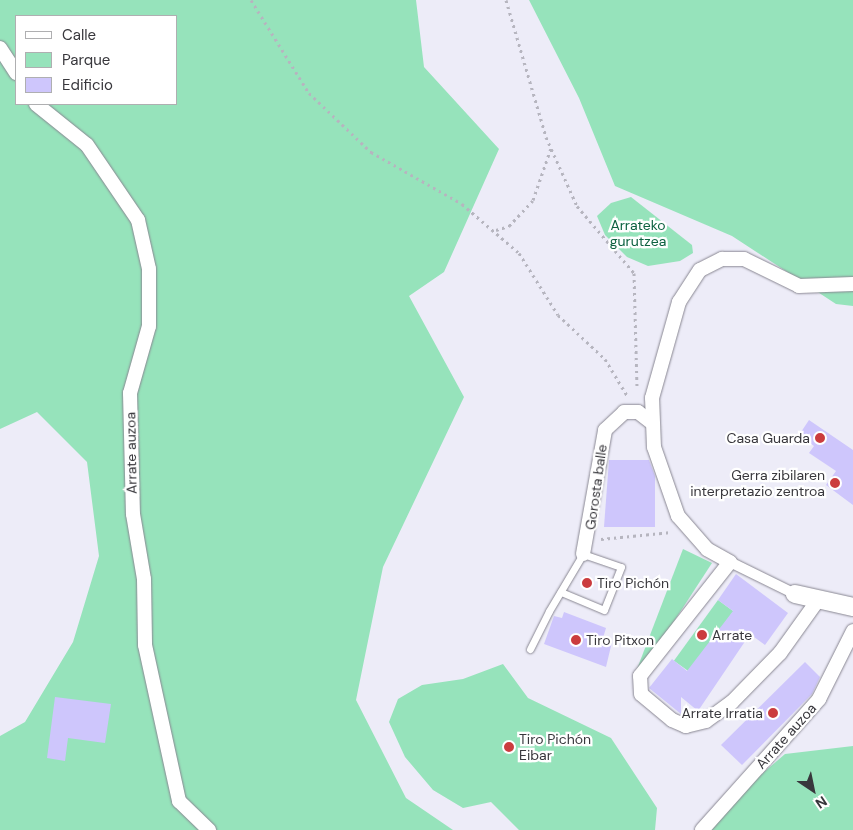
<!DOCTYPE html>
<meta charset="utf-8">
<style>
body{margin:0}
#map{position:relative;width:853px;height:830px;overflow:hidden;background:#edecf8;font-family:"DM Sans",sans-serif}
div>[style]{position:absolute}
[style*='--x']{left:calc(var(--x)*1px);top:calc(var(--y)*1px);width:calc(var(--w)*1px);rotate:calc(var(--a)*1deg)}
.green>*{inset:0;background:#96e3bb;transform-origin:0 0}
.building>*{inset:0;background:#cec6fc}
.path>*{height:3px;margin-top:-1.5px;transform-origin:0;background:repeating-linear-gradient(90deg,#b6b5bf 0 2.5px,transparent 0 6.5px)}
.roads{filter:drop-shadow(0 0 1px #898792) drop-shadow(0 0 1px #898792)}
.service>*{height:7px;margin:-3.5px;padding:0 3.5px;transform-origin:3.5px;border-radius:3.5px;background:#fff}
.pedestrian>*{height:10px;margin:-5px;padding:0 5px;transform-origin:5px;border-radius:5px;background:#fff}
.minor>*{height:14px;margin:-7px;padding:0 7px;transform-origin:7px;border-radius:7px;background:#fff}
.tertiary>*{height:18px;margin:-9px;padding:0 9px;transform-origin:9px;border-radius:9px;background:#fff}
.dots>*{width:14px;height:14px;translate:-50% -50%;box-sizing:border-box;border:2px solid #fff;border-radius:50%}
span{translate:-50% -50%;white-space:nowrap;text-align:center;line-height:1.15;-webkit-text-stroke:4.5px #fff;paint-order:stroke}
.park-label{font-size:14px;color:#0d6140}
.poi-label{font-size:14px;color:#38373c}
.right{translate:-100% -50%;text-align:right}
.left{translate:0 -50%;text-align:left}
.street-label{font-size:14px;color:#38373c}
.legend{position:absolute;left:15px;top:15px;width:162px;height:90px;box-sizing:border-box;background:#fff;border:1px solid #afafb1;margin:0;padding:6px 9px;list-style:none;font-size:15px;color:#38373c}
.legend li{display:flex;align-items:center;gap:10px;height:25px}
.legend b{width:25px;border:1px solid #afafb1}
.north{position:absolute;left:788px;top:765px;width:50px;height:50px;-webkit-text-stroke:4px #fff;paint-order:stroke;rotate:146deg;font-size:14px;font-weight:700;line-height:20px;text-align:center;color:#38373c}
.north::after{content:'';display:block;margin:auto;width:18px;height:22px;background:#38373c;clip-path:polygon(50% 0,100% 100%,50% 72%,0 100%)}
</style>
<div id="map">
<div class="green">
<i style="clip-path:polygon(evenodd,0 0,416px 0,424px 67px,499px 149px,444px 272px,409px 296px,464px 397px,383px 567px,356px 700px,406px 798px,453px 830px,0 830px,0 736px,25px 722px,73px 642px,99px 556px,87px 462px,37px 412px,0 429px,0 0,16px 16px,176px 16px,176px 104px,16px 104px,16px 16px)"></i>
<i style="clip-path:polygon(529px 0,853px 0,853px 306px,836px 304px,732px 236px,615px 186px,579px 98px)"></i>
<i style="clip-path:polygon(631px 197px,692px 245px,693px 253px,680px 261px,648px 266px,627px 257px,605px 235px,597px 216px,611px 203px)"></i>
<i style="clip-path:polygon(683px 549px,712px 563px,641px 672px,637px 669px)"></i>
<i style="left:718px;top:600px;width:19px;height:75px;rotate:36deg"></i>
<i style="clip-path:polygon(503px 664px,528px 698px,611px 738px,657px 808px,655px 830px,519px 830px,491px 802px,463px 808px,433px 790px,405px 757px,389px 722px,398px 699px,422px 685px,463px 679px)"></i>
<i style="clip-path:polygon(853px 746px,853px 830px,697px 830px,785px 754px)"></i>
</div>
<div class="building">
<i style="clip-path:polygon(809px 420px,853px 450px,853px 505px,826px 485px,836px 471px,809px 453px,814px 446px,799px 435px)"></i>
<i style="clip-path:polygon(609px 460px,649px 460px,655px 476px,655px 527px,604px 527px)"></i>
<i style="clip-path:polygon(736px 574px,788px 613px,765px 645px,750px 634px,698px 711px,681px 697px,681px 714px,649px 688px,672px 659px,687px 671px,733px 611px,718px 600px)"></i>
<i style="clip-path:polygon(564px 612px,606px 628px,603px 638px,612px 642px,606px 667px,544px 644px,554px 616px,562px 618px)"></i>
<i style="clip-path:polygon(805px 662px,820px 677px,812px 694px,742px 765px,721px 745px)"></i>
<i style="clip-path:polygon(55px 697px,111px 704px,105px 743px,68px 738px,65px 761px,47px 758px)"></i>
</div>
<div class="path">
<i style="--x:251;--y:0;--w:110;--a:58.1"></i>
<i style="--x:309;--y:93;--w:86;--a:43.6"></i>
<i style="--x:371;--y:152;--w:105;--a:29.7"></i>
<i style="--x:462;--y:204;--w:75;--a:40.7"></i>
<i style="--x:519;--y:253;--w:73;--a:57.8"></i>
<i style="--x:558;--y:315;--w:64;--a:43.1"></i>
<i style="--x:605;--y:359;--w:44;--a:58.8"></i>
<i style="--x:506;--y:0;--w:143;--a:73.7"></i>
<i style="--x:546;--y:137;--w:76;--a:65.8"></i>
<i style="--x:577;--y:206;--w:88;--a:49.6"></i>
<i style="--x:634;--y:273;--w:116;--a:88.5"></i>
<i style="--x:496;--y:230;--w:14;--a:-17"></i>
<i style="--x:509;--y:226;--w:35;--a:-47"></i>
<i style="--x:533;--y:200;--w:55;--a:-70.9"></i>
<i style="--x:601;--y:539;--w:71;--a:-5.6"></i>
</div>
<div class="roads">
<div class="service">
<i style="--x:530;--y:649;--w:42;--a:-63.4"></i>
<i style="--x:549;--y:611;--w:66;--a:-59.2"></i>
<i style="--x:583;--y:554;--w:40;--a:18.9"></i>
<i style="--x:621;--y:567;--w:46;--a:111.6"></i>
<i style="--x:604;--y:610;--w:47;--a:-157.3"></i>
</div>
<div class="pedestrian">
<i style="--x:730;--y:562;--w:72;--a:26.2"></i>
</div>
<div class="minor">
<i style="--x:0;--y:48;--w:30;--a:57"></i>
<i style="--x:36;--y:104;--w:65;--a:38.8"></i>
<i style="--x:87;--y:145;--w:91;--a:55.8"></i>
<i style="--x:138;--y:220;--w:50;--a:77.3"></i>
<i style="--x:149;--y:269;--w:57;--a:90"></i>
<i style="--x:149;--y:326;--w:70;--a:105.8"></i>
<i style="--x:130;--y:393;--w:121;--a:88.6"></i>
<i style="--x:133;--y:514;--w:66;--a:80.4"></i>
<i style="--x:144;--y:579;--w:66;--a:89.1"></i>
<i style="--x:145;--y:645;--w:160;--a:77.7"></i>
<i style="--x:179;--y:801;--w:42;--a:44"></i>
<i style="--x:583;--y:554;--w:126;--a:-79.9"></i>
<i style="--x:605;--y:430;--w:26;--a:-43"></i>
<i style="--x:624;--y:412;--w:14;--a:0"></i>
<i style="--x:638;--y:412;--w:16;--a:38"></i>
<i style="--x:818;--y:600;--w:65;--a:125.6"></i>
<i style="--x:780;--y:653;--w:69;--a:134.4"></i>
<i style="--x:732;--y:702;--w:32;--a:144"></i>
<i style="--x:706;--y:721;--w:21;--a:166"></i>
<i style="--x:686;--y:726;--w:15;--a:-157"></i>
<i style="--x:672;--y:720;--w:40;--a:-140"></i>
<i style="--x:641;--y:694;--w:18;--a:-93"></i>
<i style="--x:640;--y:676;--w:145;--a:-51.7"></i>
<i style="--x:730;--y:562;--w:26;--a:-151"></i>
<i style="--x:707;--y:549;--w:44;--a:-131.3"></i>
<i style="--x:678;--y:516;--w:73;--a:-109.2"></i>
<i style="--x:654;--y:447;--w:49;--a:-92.3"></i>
<i style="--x:652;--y:398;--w:100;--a:-74.3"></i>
<i style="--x:679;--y:302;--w:38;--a:-57"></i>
<i style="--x:700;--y:270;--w:25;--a:-27"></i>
<i style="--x:722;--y:259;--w:22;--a:0"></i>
<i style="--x:744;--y:259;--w:61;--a:26.1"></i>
<i style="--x:799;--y:286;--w:54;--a:-2.1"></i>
<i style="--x:702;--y:830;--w:176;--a:-48.2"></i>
<i style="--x:819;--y:699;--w:76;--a:-63.4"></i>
</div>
<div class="tertiary">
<i style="--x:795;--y:594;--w:59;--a:12.6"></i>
</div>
</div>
<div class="dots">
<i style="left:820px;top:438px;background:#cb3c3e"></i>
<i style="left:835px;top:483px;background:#cb3c3e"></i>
<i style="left:587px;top:583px;background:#cb3c3e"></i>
<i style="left:702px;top:635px;background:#cb3c3e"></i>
<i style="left:576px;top:640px;background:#cb3c3e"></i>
<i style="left:773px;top:713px;background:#cb3c3e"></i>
<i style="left:509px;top:747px;background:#cb3c3e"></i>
</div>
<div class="park-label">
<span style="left:638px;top:233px">Arrateko<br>gurutzea</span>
</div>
<div class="poi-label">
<span class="right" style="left:810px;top:438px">Casa Guarda</span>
<span class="right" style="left:825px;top:483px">Gerra zibilaren<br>interpretazio zentroa</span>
<span class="left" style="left:597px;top:583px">Tiro Pichón</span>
<span class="left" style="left:712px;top:635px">Arrate</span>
<span class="left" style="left:586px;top:640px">Tiro Pitxon</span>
<span class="right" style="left:763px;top:713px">Arrate Irratia</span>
<span class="left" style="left:519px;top:747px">Tiro Pichón<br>Eibar</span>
</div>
<div class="street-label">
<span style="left:131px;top:453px;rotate:-91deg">Arrate auzoa</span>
<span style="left:596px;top:487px;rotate:-82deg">Gorosta balle</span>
<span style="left:786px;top:736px;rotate:-48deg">Arrate auzoa</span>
</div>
<ul class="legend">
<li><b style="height:6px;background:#fff"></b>Calle</li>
<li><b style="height:14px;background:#96e3bb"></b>Parque</li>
<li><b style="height:14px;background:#cec6fc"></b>Edificio</li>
</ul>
<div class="north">N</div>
</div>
